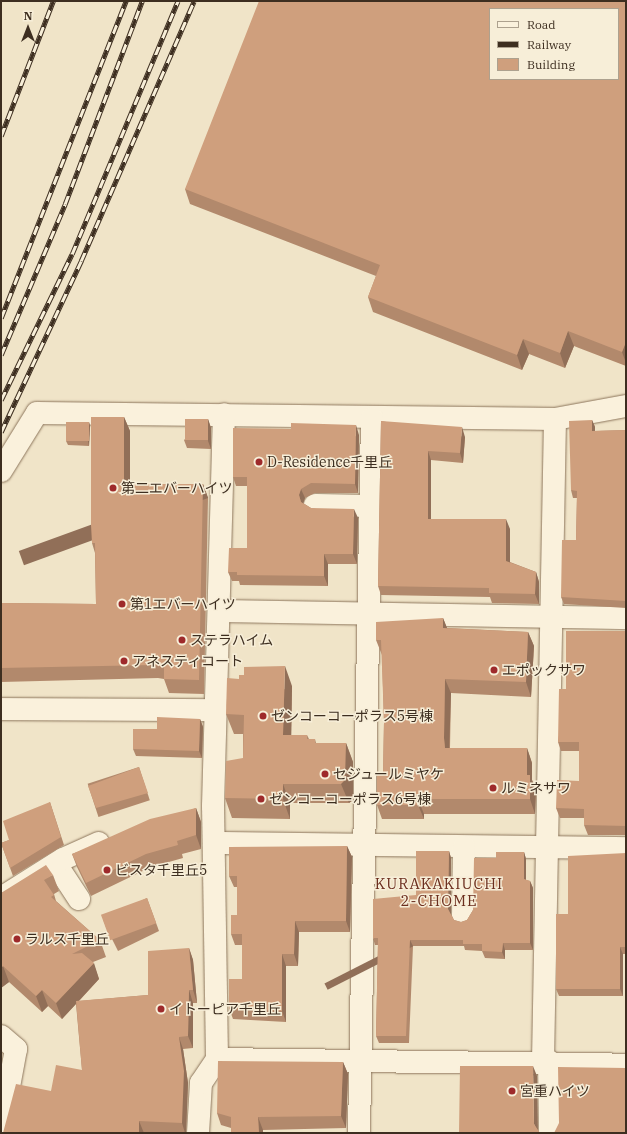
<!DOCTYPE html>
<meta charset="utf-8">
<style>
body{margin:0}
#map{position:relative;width:627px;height:1134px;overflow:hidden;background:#f0e4c8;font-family:"IBM Plex Serif","Noto Sans JP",serif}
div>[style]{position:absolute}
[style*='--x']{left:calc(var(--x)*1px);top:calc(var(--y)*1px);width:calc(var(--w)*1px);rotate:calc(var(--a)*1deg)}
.roads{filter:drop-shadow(0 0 1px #8d765c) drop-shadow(0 0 1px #8d765c)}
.minor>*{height:22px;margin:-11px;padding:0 11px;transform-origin:11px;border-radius:11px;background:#faf1dc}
.rail>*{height:4.5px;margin-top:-2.25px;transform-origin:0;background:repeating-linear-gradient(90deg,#f7eed8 0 9px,#3d2e20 0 18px);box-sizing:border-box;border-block:1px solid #3d2e20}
.wall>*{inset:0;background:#b2896c;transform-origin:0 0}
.shaded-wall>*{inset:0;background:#916f58;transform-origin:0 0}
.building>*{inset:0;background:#cf9f7d;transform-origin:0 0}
.dots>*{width:11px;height:11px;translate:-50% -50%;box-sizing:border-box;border:2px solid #f7eed8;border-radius:50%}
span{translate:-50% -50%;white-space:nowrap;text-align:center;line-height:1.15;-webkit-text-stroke:3px #f7eed8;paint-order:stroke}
.poi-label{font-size:14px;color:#3d2e20}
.left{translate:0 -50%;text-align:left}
.neighbourhood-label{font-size:15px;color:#6b2e1e;letter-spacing:1px}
.frame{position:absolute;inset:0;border:2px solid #3d2e20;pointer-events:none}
.legend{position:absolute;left:489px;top:8px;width:130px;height:72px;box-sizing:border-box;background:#f7eed8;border:1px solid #ada18e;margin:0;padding:5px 7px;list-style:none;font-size:12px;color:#3d2e20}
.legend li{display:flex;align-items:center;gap:8px;height:20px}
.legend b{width:20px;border:1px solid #ada18e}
.north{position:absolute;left:8px;top:8px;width:40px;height:40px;-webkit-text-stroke:3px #f7eed8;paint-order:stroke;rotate:0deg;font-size:11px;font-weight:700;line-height:16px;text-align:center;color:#3d2e20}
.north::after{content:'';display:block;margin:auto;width:14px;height:18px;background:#3d2e20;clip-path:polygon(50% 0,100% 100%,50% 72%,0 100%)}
</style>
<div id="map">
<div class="roads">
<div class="minor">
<i style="--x:1;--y:471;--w:68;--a:-58.2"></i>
<i style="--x:37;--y:413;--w:518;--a:0.66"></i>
<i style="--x:555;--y:419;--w:72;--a:-10.4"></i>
<i style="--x:315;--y:505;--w:56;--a:1"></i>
<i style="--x:219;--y:611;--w:407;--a:1"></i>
<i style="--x:1;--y:709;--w:215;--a:0.3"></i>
<i style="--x:214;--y:843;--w:412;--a:0.7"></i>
<i style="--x:56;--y:864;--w:42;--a:56.7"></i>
<i style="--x:1;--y:898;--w:73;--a:-32.2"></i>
<i style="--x:63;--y:859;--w:39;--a:-24"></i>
<i style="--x:463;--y:916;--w:69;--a:-89.2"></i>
<i style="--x:1;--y:1036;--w:20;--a:41"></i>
<i style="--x:16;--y:1049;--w:82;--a:100.5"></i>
<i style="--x:217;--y:1059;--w:409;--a:0.8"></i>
<i style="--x:543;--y:1061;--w:642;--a:-88.93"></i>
<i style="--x:549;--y:1061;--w:72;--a:89.2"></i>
<i style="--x:198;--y:1133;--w:50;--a:-86.6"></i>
<i style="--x:201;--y:1083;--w:29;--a:-56"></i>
<i style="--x:217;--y:1059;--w:253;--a:-90.9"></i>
<i style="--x:213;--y:806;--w:392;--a:-88.4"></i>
<i style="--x:359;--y:1133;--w:715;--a:-88.96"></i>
</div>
</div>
<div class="rail">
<i style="--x:1;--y:136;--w:145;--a:-68.9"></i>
<i style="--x:1;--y:318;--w:341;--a:-68.5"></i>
<i style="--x:1;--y:355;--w:164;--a:-67"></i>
<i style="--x:65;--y:204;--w:217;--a:-69.2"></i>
<i style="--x:1;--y:400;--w:162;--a:-64.1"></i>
<i style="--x:72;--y:254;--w:274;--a:-67.3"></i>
<i style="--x:1;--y:432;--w:189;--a:-64.9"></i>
<i style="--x:81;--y:261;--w:283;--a:-66.5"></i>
</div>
<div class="wall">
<i style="clip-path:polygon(626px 1px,626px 366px,574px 346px,565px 368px,529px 354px,522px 370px,373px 312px,368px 297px,376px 276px,190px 204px,185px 189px)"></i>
<i style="clip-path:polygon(124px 417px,130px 431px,130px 484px,203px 484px,208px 498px,204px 694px,169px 693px,164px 679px,158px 678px,1px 682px,1px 603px,96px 604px,95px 553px,92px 543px)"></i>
<i style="clip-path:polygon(208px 419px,211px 428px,211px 449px,187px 448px,184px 440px)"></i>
<i style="clip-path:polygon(592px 420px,595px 427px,595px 431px,626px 430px,626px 608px,564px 604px,561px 597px,576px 540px,577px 498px,573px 498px,571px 490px)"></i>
<i style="clip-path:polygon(381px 421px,465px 437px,463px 463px,431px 460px,431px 519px,510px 529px,510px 562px,536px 572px,539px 582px,539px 604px,492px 603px,490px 597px,381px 595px,378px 586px)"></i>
<i style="clip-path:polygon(89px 422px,90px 426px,89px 446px,68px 445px,66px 441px)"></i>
<i style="clip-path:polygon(359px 435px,358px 493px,315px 493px,305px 498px,303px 503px,311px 508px,358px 518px,357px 564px,328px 564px,328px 586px,240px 585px,239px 581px,232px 581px,228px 572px,247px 548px,247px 486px,236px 486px,233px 477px)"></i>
<i style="clip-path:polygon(443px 618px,447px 628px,528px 632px,534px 646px,531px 697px,451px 693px,450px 748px,527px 748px,532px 763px,532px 780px,536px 790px,535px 814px,424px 814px,424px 819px,382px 819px,377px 805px,383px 775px,384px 722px,382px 655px,376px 640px)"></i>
<i style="clip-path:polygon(626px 631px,626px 835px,588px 835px,584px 825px,584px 818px,560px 818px,556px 808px,579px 781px,579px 751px,561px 751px,558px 742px,566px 689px)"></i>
<i style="clip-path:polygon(292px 686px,291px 735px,307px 735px,309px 739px,315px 739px,316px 743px,346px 743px,353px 762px,353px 800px,349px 803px,290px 803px,290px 819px,232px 818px,225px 798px,243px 758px,243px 734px,234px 734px,226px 714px)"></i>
<i style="clip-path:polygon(200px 719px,203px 727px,202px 758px,136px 756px,133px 749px,157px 729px)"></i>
<i style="left:139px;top:767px;width:35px;height:54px;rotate:72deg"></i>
<i style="clip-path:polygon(50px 802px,64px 845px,13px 876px,1px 843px,9px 840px)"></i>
<i style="clip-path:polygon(196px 808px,201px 822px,201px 849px,182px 854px,183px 858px,151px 867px,91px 896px,77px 867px,72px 854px)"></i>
<i style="clip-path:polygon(347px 846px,352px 857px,350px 932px,299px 932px,298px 966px,286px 966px,286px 1022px,233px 1019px,229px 1008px,242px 979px,242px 945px,235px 945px,231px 934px,237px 915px,237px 887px,234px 887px,229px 876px)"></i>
<i style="clip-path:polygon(449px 851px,451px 858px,451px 914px,454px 920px,461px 922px,467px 920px,473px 910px,496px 858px,524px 852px,526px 859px,526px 880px,530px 881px,533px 888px,533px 950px,505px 950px,505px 959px,485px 958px,482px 951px,465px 950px,464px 946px,413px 946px,409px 1043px,379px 1043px,376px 1036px,378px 945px,375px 945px,373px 938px,416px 895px)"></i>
<i style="clip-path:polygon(626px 853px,626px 954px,623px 954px,623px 996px,559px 996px,556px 989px,568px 914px)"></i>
<i style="clip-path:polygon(53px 875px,59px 891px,54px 894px,56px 901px,100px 940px,106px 957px,93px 962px,99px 979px,79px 1001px,148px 995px,189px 948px,193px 960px,197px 1003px,193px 1003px,193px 1048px,183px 1049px,188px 1083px,186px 1133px,3px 1133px,51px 1091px,82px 1070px,76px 1004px,62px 1019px,48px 1006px,42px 1012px,9px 982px,1px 988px,1px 893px)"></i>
<i style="clip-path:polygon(147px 898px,159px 931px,118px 951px,106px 927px,103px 919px)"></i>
<i style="clip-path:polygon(343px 1062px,348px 1074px,346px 1128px,263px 1130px,263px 1133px,231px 1133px,231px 1128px,221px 1125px,217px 1113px)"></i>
</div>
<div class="shaded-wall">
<i style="clip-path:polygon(568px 331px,574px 346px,565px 368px,560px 353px)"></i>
<i style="clip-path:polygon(523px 339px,529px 354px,522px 370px,517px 355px)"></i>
<i style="clip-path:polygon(626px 342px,626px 363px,622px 352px)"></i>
<i style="clip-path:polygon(124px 417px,130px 431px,130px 498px,124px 484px)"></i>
<i style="clip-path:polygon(208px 419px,211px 428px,211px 449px,208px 441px)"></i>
<i style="clip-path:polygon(592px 420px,595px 427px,595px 438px,592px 431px)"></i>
<i style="clip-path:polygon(89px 422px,90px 426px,89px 446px,88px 441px)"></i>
<i style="clip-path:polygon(356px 425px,359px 435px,358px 493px,355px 484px)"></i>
<i style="clip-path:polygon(462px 427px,465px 437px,463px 463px,460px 453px)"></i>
<i style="clip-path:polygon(428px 451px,431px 460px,431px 529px,428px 519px)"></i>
<i style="left:203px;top:484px;width:15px;height:196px;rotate:70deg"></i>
<i style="clip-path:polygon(301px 489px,305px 498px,303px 504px,301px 502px,299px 495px)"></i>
<i style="clip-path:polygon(354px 509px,358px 518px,357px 564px,353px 554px)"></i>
<i style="clip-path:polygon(506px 519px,510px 529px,510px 571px,506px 561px)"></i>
<i style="clip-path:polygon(324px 554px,328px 564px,328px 586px,324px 576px)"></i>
<i style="clip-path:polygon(536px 572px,539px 582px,539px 604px,535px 594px)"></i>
<i style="clip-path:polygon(443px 618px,449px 633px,443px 628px)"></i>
<i style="clip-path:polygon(528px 632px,534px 646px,531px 697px,526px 682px)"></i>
<i style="clip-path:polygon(285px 666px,292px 686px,291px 754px,283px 735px)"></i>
<i style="clip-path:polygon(445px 679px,451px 693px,449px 753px,445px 748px,444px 738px)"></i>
<i style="clip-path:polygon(200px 719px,203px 727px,202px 758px,199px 751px)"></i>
<i style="clip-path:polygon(346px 743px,353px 762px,353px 800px,349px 803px,341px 784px)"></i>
<i style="clip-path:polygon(527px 748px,532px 763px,532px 780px,536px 790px,535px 814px,530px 799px,527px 775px)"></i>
<i style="clip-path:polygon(283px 784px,290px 803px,290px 819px,283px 799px)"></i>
<i style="clip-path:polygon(418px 799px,424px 814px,424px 819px,418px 805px)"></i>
<i style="clip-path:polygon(196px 808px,201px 822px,201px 849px,196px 835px)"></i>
<i style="clip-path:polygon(347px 846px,352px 857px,350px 932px,346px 921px)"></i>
<i style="clip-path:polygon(449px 851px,451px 858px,451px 916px,448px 909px)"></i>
<i style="clip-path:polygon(524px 852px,526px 859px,526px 886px,524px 879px)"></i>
<i style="clip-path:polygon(530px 881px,533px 888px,533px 950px,530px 943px)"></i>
<i style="clip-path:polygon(295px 921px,299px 932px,298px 966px,294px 954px)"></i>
<i style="left:410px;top:940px;width:7px;height:96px;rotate:63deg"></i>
<i style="clip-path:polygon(503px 943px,505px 950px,505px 959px,502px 952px)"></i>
<i style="clip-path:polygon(620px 947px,623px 954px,623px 996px,620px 989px)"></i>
<i style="clip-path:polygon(189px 948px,193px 960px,197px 1003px,193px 990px)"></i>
<i style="clip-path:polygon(282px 954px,286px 966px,286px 1022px,282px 1011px)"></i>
<i style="clip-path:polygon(94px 963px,99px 979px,62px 1019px,56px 1003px)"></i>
<i style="clip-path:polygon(3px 966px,9px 982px,1px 988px,1px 968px)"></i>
<i style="clip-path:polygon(42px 990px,48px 1006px,42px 1012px,36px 996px)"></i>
<i style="clip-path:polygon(189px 990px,193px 1003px,193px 1048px,188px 1036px)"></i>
<i style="clip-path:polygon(179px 1037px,183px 1049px,188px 1083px,186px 1133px,185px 1133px,182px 1123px)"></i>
<i style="clip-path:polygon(343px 1062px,348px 1074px,346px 1128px,341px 1116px)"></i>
<i style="clip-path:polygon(533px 1066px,537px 1076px,538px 1133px,534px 1124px)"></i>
<i style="clip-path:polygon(258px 1117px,263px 1130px,263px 1133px,259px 1133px)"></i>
<i style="clip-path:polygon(139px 1121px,144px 1133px,139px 1133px)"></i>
</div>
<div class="building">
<i style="clip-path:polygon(evenodd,259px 1px,626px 1px,626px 342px,622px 352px,568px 331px,560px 353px,523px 339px,517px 355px,368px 297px,380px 265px,185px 189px,259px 1px,490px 9px,618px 9px,618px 79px,490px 79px,490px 9px)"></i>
<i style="clip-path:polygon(91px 417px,124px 417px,124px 484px,203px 484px,199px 680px,164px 679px,164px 666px,153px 665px,1px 668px,1px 603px,96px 604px,95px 543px,92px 543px,91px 525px)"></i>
<i style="left:185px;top:419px;width:23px;height:21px"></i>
<i style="clip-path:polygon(592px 420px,592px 431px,626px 430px,626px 601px,561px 597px,562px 540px,576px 540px,577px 491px,571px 490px,569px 421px)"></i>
<i style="clip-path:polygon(381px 421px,462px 427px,460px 453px,428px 451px,428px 519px,506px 519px,506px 561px,536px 572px,535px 594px,489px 593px,489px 588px,378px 586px)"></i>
<i style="left:66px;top:422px;width:23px;height:19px"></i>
<i style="clip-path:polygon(291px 423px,356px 425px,355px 484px,311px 483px,301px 489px,299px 495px,301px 502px,311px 508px,354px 509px,353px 554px,324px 554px,324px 576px,237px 575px,237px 572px,228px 572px,229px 548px,247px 548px,247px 477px,233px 477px,233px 428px,291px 429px)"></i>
<i style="clip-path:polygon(443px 618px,443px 628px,528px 632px,526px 682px,445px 679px,444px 738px,445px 748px,527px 748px,527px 775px,530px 775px,530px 799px,418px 799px,418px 805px,377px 805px,377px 775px,383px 775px,384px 722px,381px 640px,376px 640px,376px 622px)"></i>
<i style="clip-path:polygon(566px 631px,626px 631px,626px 826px,584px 825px,584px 809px,556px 808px,557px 780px,579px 781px,579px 742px,558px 742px,559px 689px,566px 689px)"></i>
<i style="clip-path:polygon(285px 666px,283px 735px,307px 735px,307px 739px,315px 739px,315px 743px,346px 743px,345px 780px,341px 784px,283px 784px,283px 799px,225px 798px,226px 761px,243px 758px,244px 715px,226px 714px,227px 678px,239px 679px,239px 675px,244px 675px,244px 667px)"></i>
<i style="clip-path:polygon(157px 717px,200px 719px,199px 751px,133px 749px,133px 729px,157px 729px)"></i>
<i style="clip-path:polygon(139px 767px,148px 793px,96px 808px,88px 786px)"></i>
<i style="clip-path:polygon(50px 802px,61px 837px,10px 868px,1px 843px,9px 840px,3px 821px)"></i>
<i style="clip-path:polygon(196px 808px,196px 835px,177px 841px,178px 845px,146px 854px,86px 883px,72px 854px,150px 819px)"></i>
<i style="clip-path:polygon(347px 846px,346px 921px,295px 921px,294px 954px,282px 954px,282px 1011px,229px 1008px,229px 979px,242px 979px,242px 934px,231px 934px,231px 915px,237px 915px,237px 876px,229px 876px,229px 847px)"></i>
<i style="clip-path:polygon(416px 851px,449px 851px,448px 909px,454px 920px,461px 922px,467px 920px,473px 910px,474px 858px,496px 858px,496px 852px,524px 852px,524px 879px,530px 881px,530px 943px,503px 943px,502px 952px,482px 951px,482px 944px,463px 944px,463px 940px,410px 940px,406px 1036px,376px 1036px,378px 938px,373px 938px,373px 899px,416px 895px)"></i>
<i style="clip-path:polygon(626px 853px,626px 947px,620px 947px,620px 989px,556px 989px,556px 914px,568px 914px,568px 856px)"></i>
<i style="clip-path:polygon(46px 865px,53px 875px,44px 880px,54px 895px,51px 897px,100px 940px,72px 954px,82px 953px,94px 963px,56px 1003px,42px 990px,36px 996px,3px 966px,1px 968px,1px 893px)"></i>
<i style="left:147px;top:898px;width:27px;height:49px;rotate:70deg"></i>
<i style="clip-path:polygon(189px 948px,193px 990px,189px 990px,188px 1036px,179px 1037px,184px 1071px,182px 1123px,139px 1121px,139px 1133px,3px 1133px,16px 1084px,51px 1091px,56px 1065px,82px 1070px,76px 1001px,148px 995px,148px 951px)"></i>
<i style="clip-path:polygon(218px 1061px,343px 1062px,341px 1116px,258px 1117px,259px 1133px,231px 1133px,231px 1117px,217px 1113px)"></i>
<i style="clip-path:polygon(460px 1066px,533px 1066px,534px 1124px,540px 1133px,459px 1133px)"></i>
<i style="clip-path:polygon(558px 1067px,626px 1068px,626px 1133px,554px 1133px,559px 1123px)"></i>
</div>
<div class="dots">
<i style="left:259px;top:462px;background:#9e2a2b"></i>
<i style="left:113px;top:488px;background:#9e2a2b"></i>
<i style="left:122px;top:604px;background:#9e2a2b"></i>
<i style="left:182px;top:640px;background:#9e2a2b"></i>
<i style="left:124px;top:661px;background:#9e2a2b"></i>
<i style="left:494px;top:670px;background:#9e2a2b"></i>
<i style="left:263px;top:716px;background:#9e2a2b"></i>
<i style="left:325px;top:774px;background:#9e2a2b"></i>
<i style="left:493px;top:788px;background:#9e2a2b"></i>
<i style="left:261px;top:799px;background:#9e2a2b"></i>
<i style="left:107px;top:870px;background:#9e2a2b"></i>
<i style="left:17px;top:939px;background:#9e2a2b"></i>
<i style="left:161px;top:1009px;background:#9e2a2b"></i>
<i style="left:512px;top:1091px;background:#9e2a2b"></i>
</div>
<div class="poi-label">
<span class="left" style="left:267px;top:462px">D-Residence千里丘</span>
<span class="left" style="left:121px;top:488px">第二エバーハイツ</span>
<span class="left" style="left:130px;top:604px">第1エバーハイツ</span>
<span class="left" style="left:190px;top:640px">ステラハイム</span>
<span class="left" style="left:132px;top:661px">アネスティコート</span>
<span class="left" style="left:502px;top:670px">エポックサワ</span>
<span class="left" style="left:271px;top:716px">ゼンコーコーポラス5号棟</span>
<span class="left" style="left:333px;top:774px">セジュールミヤケ</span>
<span class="left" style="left:501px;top:788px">ルミネサワ</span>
<span class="left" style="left:269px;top:799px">ゼンコーコーポラス6号棟</span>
<span class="left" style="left:115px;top:870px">ビスタ千里丘5</span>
<span class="left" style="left:25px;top:939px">ラルス千里丘</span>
<span class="left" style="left:169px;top:1009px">イトーピア千里丘</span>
<span class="left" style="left:520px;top:1091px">宮重ハイツ</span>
</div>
<div class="neighbourhood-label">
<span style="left:439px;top:892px">KURAKAKIUCHI<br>2-CHOME</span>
</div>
<div class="frame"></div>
<ul class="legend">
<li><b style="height:5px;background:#faf1dc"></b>Road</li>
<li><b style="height:5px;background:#3d2e20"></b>Railway</li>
<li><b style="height:11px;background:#cf9f7d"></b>Building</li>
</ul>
<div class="north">N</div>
</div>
